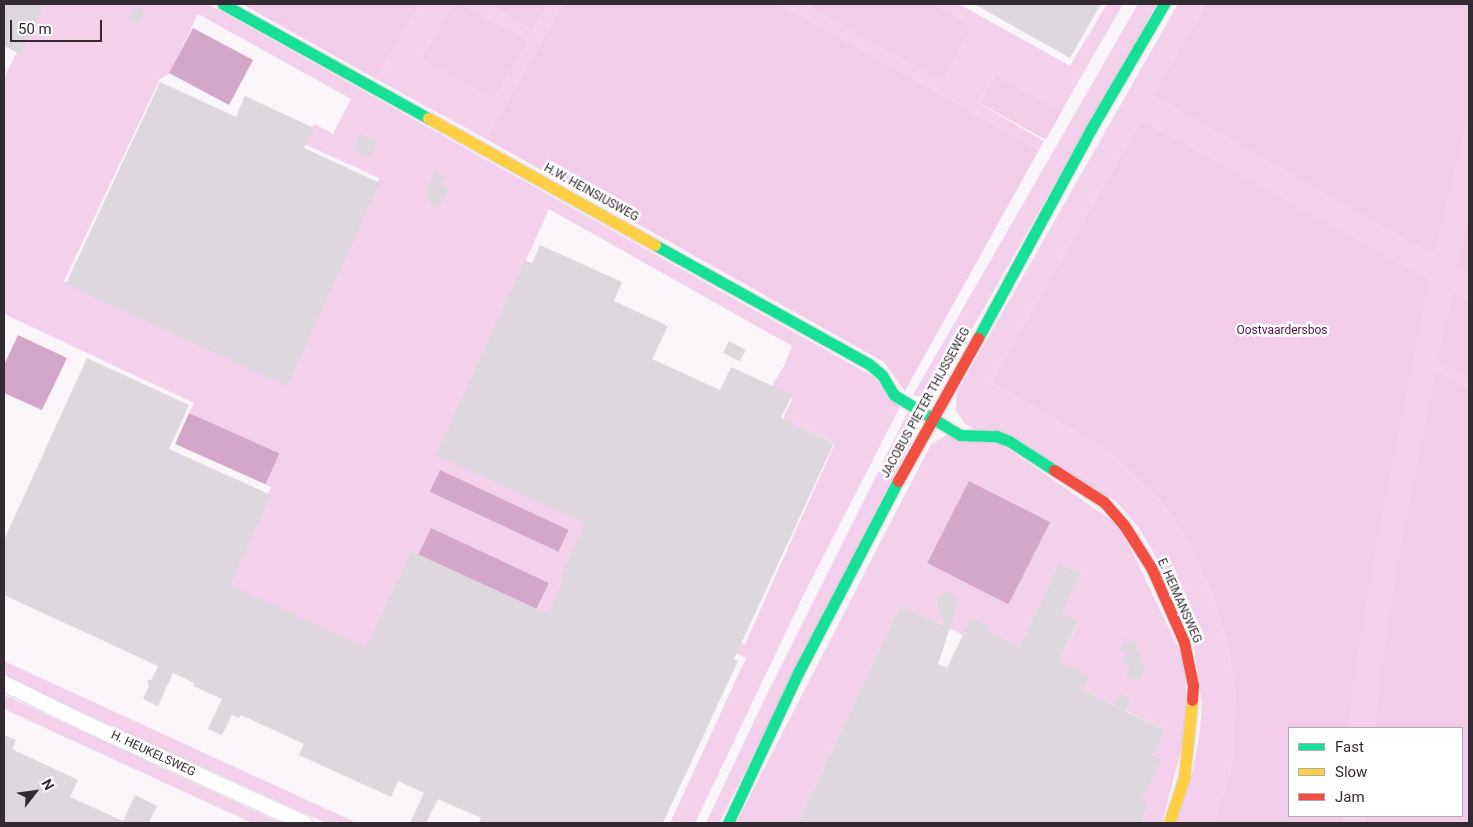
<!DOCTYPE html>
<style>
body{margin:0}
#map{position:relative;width:1473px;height:827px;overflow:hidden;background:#faf5f9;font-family:Roboto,sans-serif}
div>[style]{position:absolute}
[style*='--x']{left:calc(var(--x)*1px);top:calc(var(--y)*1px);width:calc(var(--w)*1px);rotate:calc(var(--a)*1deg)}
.green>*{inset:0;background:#f3d0ec}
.forest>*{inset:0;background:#f2cdea;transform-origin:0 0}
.water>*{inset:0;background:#d4a7ca;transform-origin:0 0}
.building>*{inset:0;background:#ded7dd;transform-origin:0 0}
.roads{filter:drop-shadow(0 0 1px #d6cfd4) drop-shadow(0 0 1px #d6cfd4)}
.street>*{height:15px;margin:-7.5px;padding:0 7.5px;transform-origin:7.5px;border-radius:7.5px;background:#fefefe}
.fast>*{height:11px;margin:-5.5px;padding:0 5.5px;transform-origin:5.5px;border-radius:5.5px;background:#16e098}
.slow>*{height:11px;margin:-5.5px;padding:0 5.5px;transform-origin:5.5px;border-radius:5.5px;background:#ffcf43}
.jam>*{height:11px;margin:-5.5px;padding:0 5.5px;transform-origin:5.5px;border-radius:5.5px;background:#f24e42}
span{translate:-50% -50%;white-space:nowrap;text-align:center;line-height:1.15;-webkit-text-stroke:5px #fff;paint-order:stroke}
.street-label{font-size:12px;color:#342b32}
.park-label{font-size:12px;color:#59104f}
.frame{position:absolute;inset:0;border:5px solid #342b32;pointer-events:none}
.legend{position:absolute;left:1288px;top:727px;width:175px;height:90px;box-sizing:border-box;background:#fff;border:1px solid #aeaaad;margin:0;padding:6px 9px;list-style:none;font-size:15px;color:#342b32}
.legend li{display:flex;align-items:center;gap:10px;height:25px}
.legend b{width:25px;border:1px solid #aeaaad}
.north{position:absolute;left:10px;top:767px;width:50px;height:50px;-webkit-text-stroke:4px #fff;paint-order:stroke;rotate:60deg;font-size:14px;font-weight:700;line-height:20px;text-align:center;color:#342b32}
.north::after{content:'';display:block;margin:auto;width:18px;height:22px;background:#342b32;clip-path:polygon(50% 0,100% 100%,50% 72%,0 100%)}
.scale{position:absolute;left:10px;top:20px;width:92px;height:22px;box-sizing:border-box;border:2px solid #342b32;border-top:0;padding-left:6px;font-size:15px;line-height:18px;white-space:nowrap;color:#342b32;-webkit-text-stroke:4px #fff;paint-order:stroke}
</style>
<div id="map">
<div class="green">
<i style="clip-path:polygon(evenodd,41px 4px,208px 4px,874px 377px,900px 407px,805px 592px,695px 823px,670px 823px,746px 658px,650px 614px,553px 617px,537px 610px,549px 582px,374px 655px,224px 588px,271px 487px,265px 484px,279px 453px,189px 413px,194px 403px,4px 314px,4px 78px,41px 4px,198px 14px,351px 99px,333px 134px,314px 124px,304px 144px,379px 178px,286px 384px,64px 281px,160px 79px,170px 73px,198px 14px,41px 4px,549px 209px,792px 346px,784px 366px,770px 389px,792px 399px,783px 419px,835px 443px,745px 644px,572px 567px,662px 365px,440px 452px,549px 209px,41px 4px,440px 471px,569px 530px,559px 551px,430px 491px,440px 471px)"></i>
<i style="clip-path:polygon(420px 4px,453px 4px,421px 58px,528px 40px,462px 4px,487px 4px,531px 29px,534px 28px,548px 4px,563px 4px,486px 139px,376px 79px)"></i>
<i style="clip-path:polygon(781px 4px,804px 4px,850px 29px,972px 25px,934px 4px,959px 4px,1070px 66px,1107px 4px,1123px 4px,1061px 112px,995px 75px,979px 103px,1044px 141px,1039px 150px)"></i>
<i style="clip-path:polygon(1138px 4px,1157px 4px,938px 389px,924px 398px,913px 395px)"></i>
<i style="clip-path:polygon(evenodd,1178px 4px,1206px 4px,1181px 48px,1469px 4px,1469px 823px,1248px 823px,1275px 733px,1173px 138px,1141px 120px,991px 382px,1110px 452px,1158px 499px,1174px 519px,1196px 557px,1213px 597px,1228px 647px,1235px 690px,1232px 765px,1214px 823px,1176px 823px,1193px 771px,1200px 730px,1202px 703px,1193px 641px,1186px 617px,1151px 548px,1139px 528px,1116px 501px,965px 424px,956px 410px,957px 392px,965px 378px,1178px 4px,1289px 728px,1462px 728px,1462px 816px,1289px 816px,1289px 728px)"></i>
<i style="clip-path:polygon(908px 412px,914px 420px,913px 438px,719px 823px,706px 823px,766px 696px)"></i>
<i style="clip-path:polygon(947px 435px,997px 441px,1120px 526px,1185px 662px,1187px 728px,1162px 823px,1140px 823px,1149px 804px,1141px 800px,1153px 756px,1166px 730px,1083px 690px,1089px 676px,1059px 662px,1078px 622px,1062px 614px,1081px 574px,1059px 563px,1013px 659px,900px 605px,798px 823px,736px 823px,931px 444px)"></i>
<i style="clip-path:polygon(4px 661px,250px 774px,357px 823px,326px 823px,86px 714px,4px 674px)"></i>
<i style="clip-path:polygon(4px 695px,226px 798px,281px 823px,252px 823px,4px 709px)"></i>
</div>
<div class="forest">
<i style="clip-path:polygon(242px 4px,420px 4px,376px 79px)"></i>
<i style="clip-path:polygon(453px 4px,462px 4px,528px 40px,493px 98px,421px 58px)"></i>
<i style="clip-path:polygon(487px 4px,548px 4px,534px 28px,531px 29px)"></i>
<i style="clip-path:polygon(563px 4px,781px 4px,1039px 150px,905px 391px,884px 362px,486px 139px)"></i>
<i style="clip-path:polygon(804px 4px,934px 4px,972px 25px,942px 81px)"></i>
<i style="clip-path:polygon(1206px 4px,1469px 4px,1469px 112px,1435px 253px,1405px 239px,1154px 95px)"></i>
<i style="left:995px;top:75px;width:76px;height:32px;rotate:29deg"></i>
<i style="clip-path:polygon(1141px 120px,1429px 280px,1374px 560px,1354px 679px,1349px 728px,1289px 728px,1289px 816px,1341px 816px,1341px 823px,1214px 823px,1232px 765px,1235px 690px,1228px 647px,1213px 597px,1196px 557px,1174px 519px,1158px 499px,1110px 452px,991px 382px)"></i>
<i style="clip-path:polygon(1469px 219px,1469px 273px,1457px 266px)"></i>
<i style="clip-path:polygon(1453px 292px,1469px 302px,1469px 378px,1437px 359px)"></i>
<i style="clip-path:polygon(1440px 373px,1469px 390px,1469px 823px,1366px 823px,1366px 816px,1462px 816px,1462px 728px,1375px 728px,1381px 667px,1401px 545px,1435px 374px)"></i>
</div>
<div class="water">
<i style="left:193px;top:28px;width:68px;height:51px;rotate:28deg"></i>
<i style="clip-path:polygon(18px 335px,67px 358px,42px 410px,4px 393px,4px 365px)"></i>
<i style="left:189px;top:413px;width:99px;height:34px;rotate:24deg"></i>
<i style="left:440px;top:470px;width:142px;height:24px;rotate:25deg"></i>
<i style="left:969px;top:481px;width:91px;height:92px;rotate:27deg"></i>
<i style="left:431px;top:528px;width:130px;height:31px;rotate:25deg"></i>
</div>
<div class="building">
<i style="clip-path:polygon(4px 4px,44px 4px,21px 54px,4px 46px)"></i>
<i style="clip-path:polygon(974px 4px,1101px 4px,1070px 58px)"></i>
<i style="left:135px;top:6px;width:11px;height:15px;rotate:27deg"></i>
<i style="clip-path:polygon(160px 82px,236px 117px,245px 96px,314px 128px,304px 148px,380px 183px,287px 386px,66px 284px)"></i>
<i style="left:360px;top:134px;width:19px;height:17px;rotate:25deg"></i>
<i style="clip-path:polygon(435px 172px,446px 177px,442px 185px,449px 187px,439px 208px,430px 203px,426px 191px)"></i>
<i style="clip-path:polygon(540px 245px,622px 282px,614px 301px,668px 326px,652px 359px,720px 390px,731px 367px,792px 395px,781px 418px,834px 443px,734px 659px,738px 661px,663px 823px,479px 823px,481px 818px,438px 799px,426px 823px,410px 823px,424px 793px,398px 781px,391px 797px,299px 755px,304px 744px,241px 715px,239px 718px,232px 715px,222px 735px,208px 729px,222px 699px,193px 686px,194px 683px,173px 673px,158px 706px,143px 699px,149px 686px,147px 681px,152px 679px,158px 666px,4px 595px,4px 540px,87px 358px,189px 405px,169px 449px,271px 495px,230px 585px,366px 648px,411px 551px,548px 614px,564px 579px,560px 577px,585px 523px,436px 455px,525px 260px,532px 263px)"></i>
<i style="left:729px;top:341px;width:19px;height:13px;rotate:28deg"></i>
<i style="clip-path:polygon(1059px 563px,1081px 574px,1062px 614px,1078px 621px,1059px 662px,1090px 676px,1083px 690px,1114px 705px,1120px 694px,1130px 699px,1125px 711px,1166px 730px,1153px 756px,1161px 760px,1142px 800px,1149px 804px,1140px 823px,798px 823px,900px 605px,946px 627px,937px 603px,937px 597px,946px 591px,956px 596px,958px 603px,938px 664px,947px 668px,971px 618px,989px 627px,987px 632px,1019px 647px)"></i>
<i style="clip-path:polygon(1125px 638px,1138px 644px,1135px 650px,1140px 652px,1139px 656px,1142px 658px,1140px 663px,1146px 666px,1139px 681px,1126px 675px,1130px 666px,1122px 662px,1126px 653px,1119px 650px)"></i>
<i style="clip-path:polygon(4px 735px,16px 740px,12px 749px,78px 780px,70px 797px,123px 821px,135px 795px,157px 806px,149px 823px,4px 823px)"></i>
</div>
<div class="roads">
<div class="street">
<i style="--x:4;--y:683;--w:90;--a:26.3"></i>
<i style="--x:85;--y:723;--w:241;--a:24.5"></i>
</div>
<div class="fast">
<i style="--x:223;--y:4;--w:235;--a:29.1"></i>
<i style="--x:655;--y:245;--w:245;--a:29.1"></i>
<i style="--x:869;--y:364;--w:17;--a:40"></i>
<i style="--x:882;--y:375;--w:23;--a:59"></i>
<i style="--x:894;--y:395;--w:77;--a:31.2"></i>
<i style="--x:960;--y:435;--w:36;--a:2"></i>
<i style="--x:996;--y:436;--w:14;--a:21"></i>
<i style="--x:1009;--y:441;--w:54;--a:32.8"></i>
<i style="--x:978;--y:338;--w:238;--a:-61.6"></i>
<i style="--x:1091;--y:129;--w:145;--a:-59.7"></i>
<i style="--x:728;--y:823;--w:168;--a:-65"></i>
<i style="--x:799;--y:671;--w:214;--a:-62.5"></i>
</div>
<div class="slow">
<i style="--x:428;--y:118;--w:260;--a:29.2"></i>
<i style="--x:1169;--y:823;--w:47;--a:-71.6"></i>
<i style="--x:1184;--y:778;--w:78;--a:-84.1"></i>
</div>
<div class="jam">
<i style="--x:1054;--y:470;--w:59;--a:32.6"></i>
<i style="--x:1104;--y:502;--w:30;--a:49"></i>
<i style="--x:1124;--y:525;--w:52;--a:57.5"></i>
<i style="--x:1152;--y:569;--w:80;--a:66.3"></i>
<i style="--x:1184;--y:642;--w:44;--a:78.2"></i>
<i style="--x:1193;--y:685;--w:15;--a:94"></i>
<i style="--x:898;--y:481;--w:164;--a:-60.8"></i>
</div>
</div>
<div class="street-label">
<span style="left:591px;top:193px;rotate:29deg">H.W. HEINSIUSWEG</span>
<span style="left:926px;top:403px;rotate:-61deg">JACOBUS PIETER THIJSSEWEG</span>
<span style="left:1179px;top:601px;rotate:66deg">E. HEIMANSWEG</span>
<span style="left:153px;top:754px;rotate:25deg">H. HEUKELSWEG</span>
</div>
<div class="park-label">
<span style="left:1282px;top:331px">Oostvaardersbos</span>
</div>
<div class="frame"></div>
<ul class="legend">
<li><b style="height:6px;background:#16e098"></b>Fast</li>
<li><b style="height:6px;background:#ffcf43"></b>Slow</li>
<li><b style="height:6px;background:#f24e42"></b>Jam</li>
</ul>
<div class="north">N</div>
<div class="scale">50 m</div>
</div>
